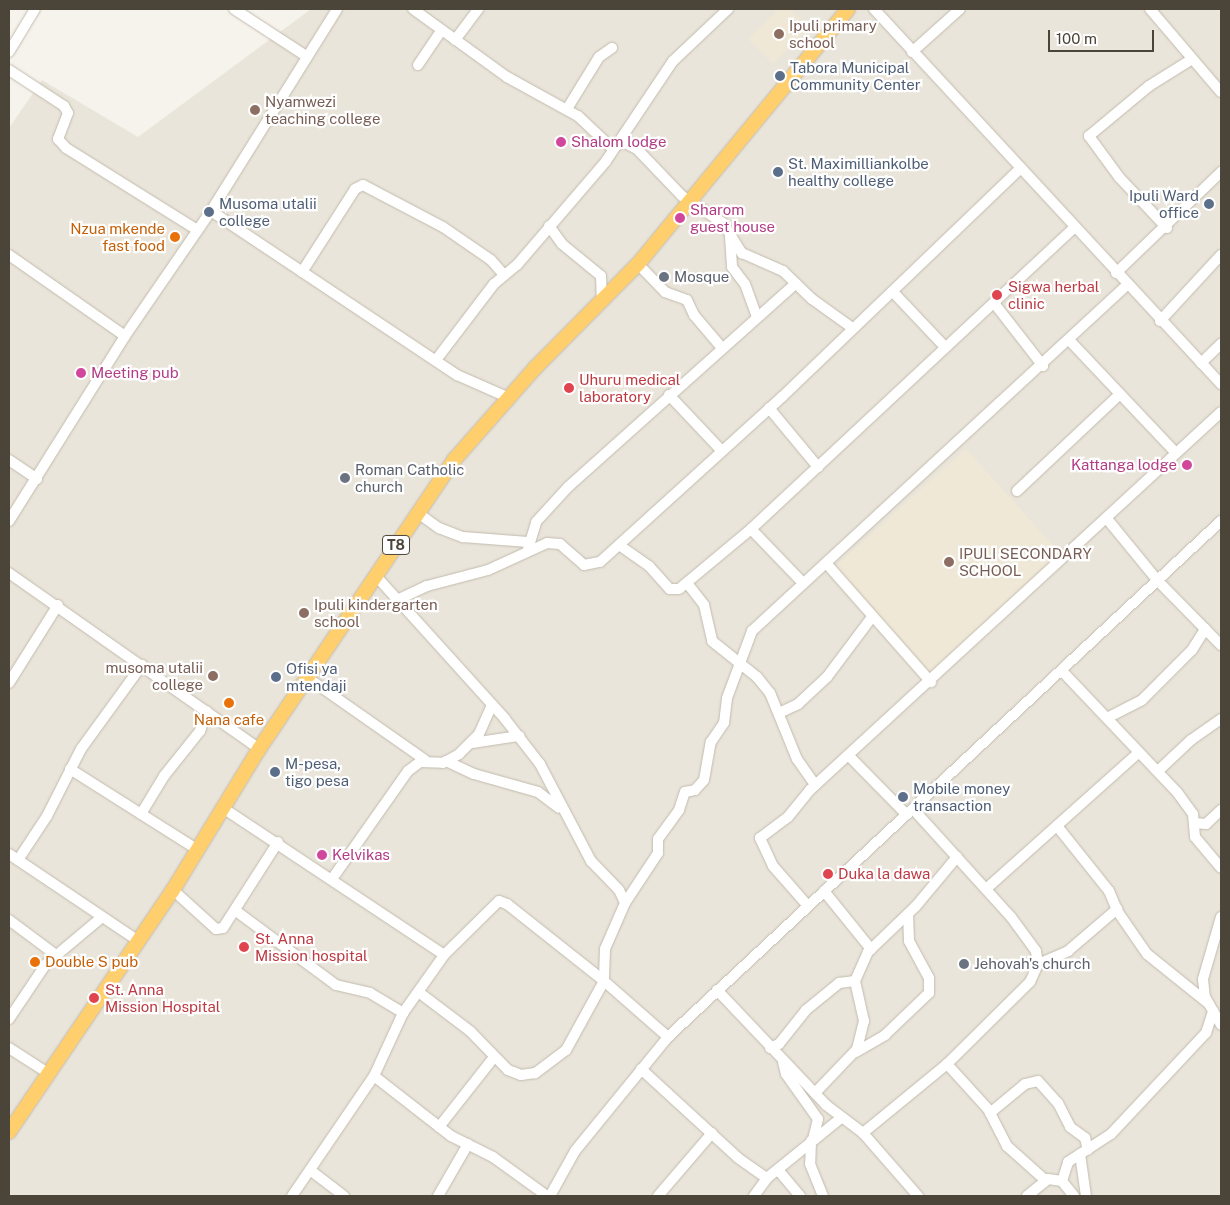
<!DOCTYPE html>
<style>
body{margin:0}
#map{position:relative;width:1230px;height:1205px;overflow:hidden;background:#f6f3ec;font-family:"Public Sans",sans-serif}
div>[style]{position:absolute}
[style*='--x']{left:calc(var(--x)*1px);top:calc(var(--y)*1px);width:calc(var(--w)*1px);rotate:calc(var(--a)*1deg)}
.residential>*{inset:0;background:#eae5da}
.education>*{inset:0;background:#efe8d6;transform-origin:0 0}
.roads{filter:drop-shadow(0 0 1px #c2bbae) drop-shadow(0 0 1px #c2bbae)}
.minor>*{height:10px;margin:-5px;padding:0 5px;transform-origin:5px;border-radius:5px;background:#fff}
.highway>*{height:14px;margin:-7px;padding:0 7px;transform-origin:7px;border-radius:7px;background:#ffcf6e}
.dots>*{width:14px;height:14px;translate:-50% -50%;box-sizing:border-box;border:2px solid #fff;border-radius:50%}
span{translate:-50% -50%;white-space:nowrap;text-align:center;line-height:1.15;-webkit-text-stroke:4.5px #fff;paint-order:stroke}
.shield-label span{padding:1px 4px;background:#fff;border:1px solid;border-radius:4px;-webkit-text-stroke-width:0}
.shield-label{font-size:14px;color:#4b4439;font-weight:700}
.education-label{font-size:15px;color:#785e54}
.left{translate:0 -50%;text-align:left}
.right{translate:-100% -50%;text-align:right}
.service-label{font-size:15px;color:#4e5e75}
.hotel-label{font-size:15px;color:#b23c85}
.food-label{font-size:15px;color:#c56008}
.worship-label{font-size:15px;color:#5b616d}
.health-label{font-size:15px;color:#be3a42}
.frame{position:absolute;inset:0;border:10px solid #4b4439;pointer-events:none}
.scale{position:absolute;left:1048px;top:30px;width:106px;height:22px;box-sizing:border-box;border:2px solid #4b4439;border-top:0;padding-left:6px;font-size:15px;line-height:18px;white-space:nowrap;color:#4b4439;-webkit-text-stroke:4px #fff;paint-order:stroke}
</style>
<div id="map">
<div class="residential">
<i style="clip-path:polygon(311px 9px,1221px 9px,1221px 1196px,9px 1196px,9px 128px,42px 80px,138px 137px)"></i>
</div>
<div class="education">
<i style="clip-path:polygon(779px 9px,790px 9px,809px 28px,773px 64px,748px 39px)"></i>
<i style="left:966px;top:449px;width:144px;height:177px;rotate:48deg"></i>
</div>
<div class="roads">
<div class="minor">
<i style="--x:234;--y:9;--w:86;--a:33.1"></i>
<i style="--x:413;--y:9;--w:116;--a:35.9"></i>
<i style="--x:507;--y:77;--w:81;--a:28.8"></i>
<i style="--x:578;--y:116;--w:44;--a:43.2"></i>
<i style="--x:610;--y:146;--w:15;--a:-11"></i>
<i style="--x:625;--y:143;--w:13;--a:27"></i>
<i style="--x:637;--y:149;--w:65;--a:46.2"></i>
<i style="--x:682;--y:196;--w:49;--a:33.4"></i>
<i style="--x:723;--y:223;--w:36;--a:58"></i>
<i style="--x:742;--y:253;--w:45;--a:23.7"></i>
<i style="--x:783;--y:271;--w:40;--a:44"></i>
<i style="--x:812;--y:299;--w:48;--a:35.7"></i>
<i style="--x:874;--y:9;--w:511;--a:47.22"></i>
<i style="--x:1150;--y:9;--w:109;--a:49.5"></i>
<i style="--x:455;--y:40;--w:39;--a:-53"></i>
<i style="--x:9;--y:52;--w:50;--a:-58.8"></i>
<i style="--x:912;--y:52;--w:64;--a:-41.9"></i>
<i style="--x:418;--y:65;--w:41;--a:-55.9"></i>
<i style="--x:9;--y:70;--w:66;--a:33.2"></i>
<i style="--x:64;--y:106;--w:8;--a:60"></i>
<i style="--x:68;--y:113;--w:28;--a:111"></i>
<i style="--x:58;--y:139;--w:12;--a:48"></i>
<i style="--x:66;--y:148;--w:155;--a:32"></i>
<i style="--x:567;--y:109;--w:61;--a:-58.4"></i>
<i style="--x:599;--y:57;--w:16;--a:-35"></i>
<i style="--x:211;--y:211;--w:296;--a:33.7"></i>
<i style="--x:457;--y:375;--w:55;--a:23.7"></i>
<i style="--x:549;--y:226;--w:22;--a:54"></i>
<i style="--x:562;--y:244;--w:50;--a:39.4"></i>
<i style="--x:601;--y:276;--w:26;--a:88"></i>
<i style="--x:1167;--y:228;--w:70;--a:-133.3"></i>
<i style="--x:1119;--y:177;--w:51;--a:-126.2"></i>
<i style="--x:1089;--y:136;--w:78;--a:-39.8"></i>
<i style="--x:1149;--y:86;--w:51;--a:-32.1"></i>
<i style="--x:730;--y:237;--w:30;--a:86"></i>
<i style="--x:732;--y:267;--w:21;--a:53"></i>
<i style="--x:745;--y:284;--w:35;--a:70"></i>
<i style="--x:9;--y:255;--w:141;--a:34.9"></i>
<i style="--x:638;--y:264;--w:39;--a:46"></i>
<i style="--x:665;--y:292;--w:23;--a:20"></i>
<i style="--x:687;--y:300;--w:17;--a:65"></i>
<i style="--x:694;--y:315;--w:43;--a:49.7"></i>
<i style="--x:302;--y:272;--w:98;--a:-57.4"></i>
<i style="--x:355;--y:189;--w:9;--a:-27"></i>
<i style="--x:363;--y:185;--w:90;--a:27.7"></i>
<i style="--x:443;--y:227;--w:58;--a:34.5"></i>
<i style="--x:491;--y:260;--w:20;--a:49"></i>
<i style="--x:1116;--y:273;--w:146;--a:-43.9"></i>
<i style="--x:893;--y:292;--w:74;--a:46.6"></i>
<i style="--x:994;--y:303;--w:80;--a:52.1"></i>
<i style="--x:1160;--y:321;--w:90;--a:-47.3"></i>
<i style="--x:1070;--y:341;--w:153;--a:46.6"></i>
<i style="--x:436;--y:360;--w:96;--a:-52.7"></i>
<i style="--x:494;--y:284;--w:30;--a:-40"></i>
<i style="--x:517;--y:265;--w:137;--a:-49.4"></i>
<i style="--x:606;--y:161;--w:120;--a:-56.2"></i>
<i style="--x:673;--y:61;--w:76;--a:-43.4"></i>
<i style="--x:1201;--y:363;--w:28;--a:-44"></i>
<i style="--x:669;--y:395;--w:76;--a:46.6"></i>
<i style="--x:769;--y:408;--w:77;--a:50.3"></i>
<i style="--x:9;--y:460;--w:34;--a:34"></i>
<i style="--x:1017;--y:491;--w:141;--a:-43.3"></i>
<i style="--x:418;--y:513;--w:26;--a:36"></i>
<i style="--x:439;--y:528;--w:26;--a:21"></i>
<i style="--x:463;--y:537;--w:65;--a:4.4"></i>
<i style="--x:1108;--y:520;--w:79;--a:50.7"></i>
<i style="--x:1158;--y:581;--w:90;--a:45.5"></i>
<i style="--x:9;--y:521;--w:218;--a:-57.9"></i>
<i style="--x:125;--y:336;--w:152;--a:-55.5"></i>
<i style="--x:211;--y:211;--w:238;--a:-58"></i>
<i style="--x:751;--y:529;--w:75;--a:46.1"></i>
<i style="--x:619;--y:545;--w:37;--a:35"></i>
<i style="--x:649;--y:566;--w:31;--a:48"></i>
<i style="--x:670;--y:589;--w:9;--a:0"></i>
<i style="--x:679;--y:589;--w:94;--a:-39.8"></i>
<i style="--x:751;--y:529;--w:442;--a:-43"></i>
<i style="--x:528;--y:549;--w:28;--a:-73"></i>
<i style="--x:536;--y:522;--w:47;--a:-47.6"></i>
<i style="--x:568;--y:487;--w:305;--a:-41.8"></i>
<i style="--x:826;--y:563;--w:159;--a:48.6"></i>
<i style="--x:9;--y:573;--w:306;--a:35.1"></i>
<i style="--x:376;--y:576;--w:193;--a:47.9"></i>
<i style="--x:505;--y:719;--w:57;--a:52.1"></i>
<i style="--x:540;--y:764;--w:110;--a:62.3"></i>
<i style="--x:591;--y:861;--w:40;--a:46"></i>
<i style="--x:619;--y:890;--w:14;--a:65"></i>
<i style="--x:625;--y:903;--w:50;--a:113.5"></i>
<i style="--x:605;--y:949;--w:32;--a:92"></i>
<i style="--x:604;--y:981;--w:79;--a:118.8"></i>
<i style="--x:566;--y:1050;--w:39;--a:143"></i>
<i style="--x:535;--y:1073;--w:14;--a:172"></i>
<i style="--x:521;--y:1075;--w:14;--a:-159"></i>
<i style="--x:508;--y:1070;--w:54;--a:-134.3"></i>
<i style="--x:470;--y:1031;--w:63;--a:-142.8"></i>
<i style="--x:687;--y:583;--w:28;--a:52"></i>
<i style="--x:704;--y:605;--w:37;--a:77"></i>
<i style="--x:712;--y:641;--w:58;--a:38.7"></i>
<i style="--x:757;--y:677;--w:21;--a:51"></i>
<i style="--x:770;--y:693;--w:71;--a:67.8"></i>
<i style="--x:797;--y:759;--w:32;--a:55"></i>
<i style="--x:399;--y:599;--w:31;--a:-25"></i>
<i style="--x:427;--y:586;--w:63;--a:-14.7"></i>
<i style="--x:488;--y:570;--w:65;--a:-24.6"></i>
<i style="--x:547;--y:543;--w:13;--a:4"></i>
<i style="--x:560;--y:544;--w:32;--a:41"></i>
<i style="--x:584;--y:565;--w:16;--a:-11"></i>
<i style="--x:600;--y:562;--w:246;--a:-42.2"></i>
<i style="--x:782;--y:397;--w:330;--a:-43.8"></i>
<i style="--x:1062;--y:671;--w:167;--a:46.5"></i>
<i style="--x:1177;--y:792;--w:27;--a:54"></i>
<i style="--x:1193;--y:814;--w:23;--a:85"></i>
<i style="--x:1195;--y:837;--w:40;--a:50"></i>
<i style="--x:308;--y:678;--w:143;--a:35"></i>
<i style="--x:9;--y:683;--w:92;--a:-57.9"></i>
<i style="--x:779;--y:713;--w:21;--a:-25"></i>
<i style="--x:798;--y:704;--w:40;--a:-43"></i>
<i style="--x:827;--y:677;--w:75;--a:-53.1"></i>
<i style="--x:1107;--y:718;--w:39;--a:-27"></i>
<i style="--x:1142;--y:700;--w:71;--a:-45"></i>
<i style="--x:1192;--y:650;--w:25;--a:-58"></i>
<i style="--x:472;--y:743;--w:48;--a:-8.5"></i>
<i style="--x:850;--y:757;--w:81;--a:45.5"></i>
<i style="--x:446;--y:761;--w:31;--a:25"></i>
<i style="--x:474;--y:774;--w:66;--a:15.7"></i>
<i style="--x:538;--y:792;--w:26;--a:37"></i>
<i style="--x:70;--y:769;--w:151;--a:32.3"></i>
<i style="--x:1159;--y:770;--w:44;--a:-43.2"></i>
<i style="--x:1191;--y:740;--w:37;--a:-35"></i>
<i style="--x:223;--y:808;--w:265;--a:33.6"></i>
<i style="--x:141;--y:814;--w:44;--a:-58.8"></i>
<i style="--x:164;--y:776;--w:58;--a:-51.3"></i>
<i style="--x:200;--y:731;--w:21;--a:-71"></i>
<i style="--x:1194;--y:823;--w:12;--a:5"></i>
<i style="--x:1206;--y:824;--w:21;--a:-43"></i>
<i style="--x:1057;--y:826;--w:83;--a:51.3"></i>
<i style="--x:1109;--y:891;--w:23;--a:67"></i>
<i style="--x:1118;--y:912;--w:51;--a:55.4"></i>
<i style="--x:1147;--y:954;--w:78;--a:38.8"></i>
<i style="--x:9;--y:854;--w:154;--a:33.9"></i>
<i style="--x:18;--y:860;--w:53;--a:-56.6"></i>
<i style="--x:47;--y:816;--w:75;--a:-63.1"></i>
<i style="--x:81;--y:749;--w:104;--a:-54"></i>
<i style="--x:332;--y:879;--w:132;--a:-54.9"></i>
<i style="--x:408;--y:771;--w:15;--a:-37"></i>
<i style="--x:420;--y:762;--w:23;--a:2"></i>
<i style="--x:443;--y:763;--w:18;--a:-29"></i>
<i style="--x:459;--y:754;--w:28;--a:-45"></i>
<i style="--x:479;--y:734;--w:32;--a:-66"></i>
<i style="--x:986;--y:889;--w:205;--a:-41.8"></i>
<i style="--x:173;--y:890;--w:58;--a:42.2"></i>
<i style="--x:216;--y:929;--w:7;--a:-8"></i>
<i style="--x:223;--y:928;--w:102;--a:-57.4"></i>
<i style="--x:824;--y:891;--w:75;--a:51"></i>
<i style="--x:625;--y:903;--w:60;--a:-56.6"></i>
<i style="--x:658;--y:853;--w:14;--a:-90"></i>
<i style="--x:658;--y:839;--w:36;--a:-54"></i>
<i style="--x:679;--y:810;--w:19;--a:-72"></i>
<i style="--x:685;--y:792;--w:10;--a:-11"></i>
<i style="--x:695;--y:790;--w:13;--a:-48"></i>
<i style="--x:704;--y:780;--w:39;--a:-80"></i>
<i style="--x:711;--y:742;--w:23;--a:-56"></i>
<i style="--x:724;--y:723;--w:25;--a:-83"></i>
<i style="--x:727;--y:698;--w:72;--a:-69.5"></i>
<i style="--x:752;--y:631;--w:510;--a:-42.7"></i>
<i style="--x:808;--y:906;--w:53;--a:-131.2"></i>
<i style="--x:773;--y:866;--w:31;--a:-115"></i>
<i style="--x:760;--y:838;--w:35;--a:-37"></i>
<i style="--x:788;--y:817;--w:35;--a:-51"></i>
<i style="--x:810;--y:790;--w:558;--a:-42.6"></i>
<i style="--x:236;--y:911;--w:124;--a:36.5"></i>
<i style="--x:336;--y:985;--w:35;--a:13"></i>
<i style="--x:370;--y:993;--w:39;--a:31"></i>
<i style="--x:1221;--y:917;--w:65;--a:106.2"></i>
<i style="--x:1203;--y:979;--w:18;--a:84"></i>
<i style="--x:1205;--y:997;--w:32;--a:60"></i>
<i style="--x:9;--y:920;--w:59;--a:36.7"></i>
<i style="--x:1038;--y:964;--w:33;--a:-23"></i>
<i style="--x:1068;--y:951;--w:65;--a:-40.6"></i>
<i style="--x:717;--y:990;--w:158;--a:46.5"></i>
<i style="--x:826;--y:1105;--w:46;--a:37.1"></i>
<i style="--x:863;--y:1133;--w:84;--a:48.9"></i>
<i style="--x:9;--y:1019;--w:66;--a:-56.1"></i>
<i style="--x:46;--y:964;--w:73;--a:-40"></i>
<i style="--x:9;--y:1048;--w:46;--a:32.7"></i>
<i style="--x:770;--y:1048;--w:10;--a:-24"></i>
<i style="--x:779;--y:1044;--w:43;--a:-51.5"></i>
<i style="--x:806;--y:1010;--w:43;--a:-39.3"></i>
<i style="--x:839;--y:983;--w:16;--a:-7"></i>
<i style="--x:856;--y:1052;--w:34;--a:-30"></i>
<i style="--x:885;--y:1035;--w:61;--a:-43.7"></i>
<i style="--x:929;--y:993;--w:15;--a:-90"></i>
<i style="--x:929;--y:978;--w:42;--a:-118.4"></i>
<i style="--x:909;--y:941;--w:27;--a:-92"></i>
<i style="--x:783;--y:1062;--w:12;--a:76"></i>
<i style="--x:786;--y:1074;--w:55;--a:54.6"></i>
<i style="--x:818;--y:1119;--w:21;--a:104"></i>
<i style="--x:947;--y:1064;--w:61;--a:47.7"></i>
<i style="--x:988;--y:1109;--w:42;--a:62.8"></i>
<i style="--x:1007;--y:1146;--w:51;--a:41.8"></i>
<i style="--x:641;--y:1069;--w:132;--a:42.5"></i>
<i style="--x:738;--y:1158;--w:35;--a:35"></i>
<i style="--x:374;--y:1076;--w:98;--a:37.9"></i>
<i style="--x:451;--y:1136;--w:47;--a:26.6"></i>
<i style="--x:493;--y:1157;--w:67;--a:35.8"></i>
<i style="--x:815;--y:1093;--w:61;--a:-46.3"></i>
<i style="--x:857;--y:1049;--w:29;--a:-76"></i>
<i style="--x:864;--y:1021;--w:41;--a:-102.7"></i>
<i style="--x:855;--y:981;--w:32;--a:-66"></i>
<i style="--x:868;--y:952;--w:66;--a:-43.8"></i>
<i style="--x:916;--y:906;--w:64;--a:-50.1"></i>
<i style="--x:990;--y:1113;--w:45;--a:-39.6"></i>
<i style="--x:1025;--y:1084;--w:13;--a:-13"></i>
<i style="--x:1038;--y:1081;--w:30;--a:48"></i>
<i style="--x:1058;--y:1103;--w:27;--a:63"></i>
<i style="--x:1070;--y:1127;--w:19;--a:36"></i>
<i style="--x:1085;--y:1138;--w:12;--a:76"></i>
<i style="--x:439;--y:1127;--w:89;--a:-51.8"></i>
<i style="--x:863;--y:1133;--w:109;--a:-39.4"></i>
<i style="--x:947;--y:1064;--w:117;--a:-44.7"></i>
<i style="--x:1030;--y:982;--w:20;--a:-66"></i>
<i style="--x:1038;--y:964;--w:13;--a:-99"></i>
<i style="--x:1036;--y:951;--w:42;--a:-126.3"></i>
<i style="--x:1011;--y:917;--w:146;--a:-132.2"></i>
<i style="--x:811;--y:1141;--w:23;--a:92"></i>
<i style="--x:810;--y:1164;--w:35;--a:68"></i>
<i style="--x:1080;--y:1154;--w:42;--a:81.9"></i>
<i style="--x:310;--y:1170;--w:43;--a:37.4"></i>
<i style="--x:779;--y:1171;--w:33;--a:50"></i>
<i style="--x:292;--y:1196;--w:145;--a:-55.7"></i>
<i style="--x:374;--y:1076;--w:69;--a:-65.3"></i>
<i style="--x:403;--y:1013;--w:71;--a:-54.7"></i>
<i style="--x:444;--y:955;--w:77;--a:-44.5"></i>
<i style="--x:499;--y:901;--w:9;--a:21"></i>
<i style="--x:507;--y:904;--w:124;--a:38.4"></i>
<i style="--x:604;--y:981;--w:85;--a:41.2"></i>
<i style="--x:438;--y:1196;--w:60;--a:-60"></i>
<i style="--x:550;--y:1196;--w:51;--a:-60.9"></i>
<i style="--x:575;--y:1151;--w:147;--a:-50.8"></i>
<i style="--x:668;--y:1037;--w:756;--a:-43.02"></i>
<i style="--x:658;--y:1196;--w:83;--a:-49.4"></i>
<i style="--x:754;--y:1196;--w:22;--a:-54"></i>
<i style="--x:767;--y:1178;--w:95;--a:-39"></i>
<i style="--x:1027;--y:1196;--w:27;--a:-39"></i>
<i style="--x:1048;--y:1179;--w:14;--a:8"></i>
<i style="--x:1074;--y:1196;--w:19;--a:-129"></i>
<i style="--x:1062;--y:1181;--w:20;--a:-72"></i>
<i style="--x:1068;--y:1162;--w:51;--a:-33.1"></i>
<i style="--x:1111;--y:1134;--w:139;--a:-46.8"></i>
<i style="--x:1206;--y:1033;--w:23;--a:-72"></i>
</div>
<div class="highway">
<i style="--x:9;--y:1132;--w:292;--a:-55.9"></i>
<i style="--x:173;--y:890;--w:165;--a:-58.6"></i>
<i style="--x:259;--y:749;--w:349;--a:-56"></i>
<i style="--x:454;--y:460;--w:123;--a:-48.6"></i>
<i style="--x:535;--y:368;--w:146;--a:-45.3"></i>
<i style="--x:638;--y:264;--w:330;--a:-50.5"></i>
</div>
</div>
<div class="dots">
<i style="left:779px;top:34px;background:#8d6e63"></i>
<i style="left:780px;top:76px;background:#5c6f8a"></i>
<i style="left:255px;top:110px;background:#8d6e63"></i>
<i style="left:561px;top:142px;background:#d1479c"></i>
<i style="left:778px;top:172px;background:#5c6f8a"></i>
<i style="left:1209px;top:204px;background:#5c6f8a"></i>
<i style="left:209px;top:212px;background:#5c6f8a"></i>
<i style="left:680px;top:218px;background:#d1479c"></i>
<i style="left:175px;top:237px;background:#e8710a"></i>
<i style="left:664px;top:277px;background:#6b7280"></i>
<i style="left:997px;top:295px;background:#e0444e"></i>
<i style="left:81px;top:373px;background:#d1479c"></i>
<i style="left:569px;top:388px;background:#e0444e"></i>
<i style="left:1187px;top:465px;background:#d1479c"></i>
<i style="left:345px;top:478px;background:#6b7280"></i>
<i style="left:949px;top:562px;background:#8d6e63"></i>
<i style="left:304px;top:613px;background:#8d6e63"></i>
<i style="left:213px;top:676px;background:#8d6e63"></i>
<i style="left:276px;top:677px;background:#5c6f8a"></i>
<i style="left:229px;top:703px;background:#e8710a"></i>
<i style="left:275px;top:772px;background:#5c6f8a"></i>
<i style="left:903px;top:797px;background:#5c6f8a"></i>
<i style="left:322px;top:855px;background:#d1479c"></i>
<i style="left:828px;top:874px;background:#e0444e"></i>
<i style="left:244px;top:947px;background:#e0444e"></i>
<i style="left:35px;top:962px;background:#e8710a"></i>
<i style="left:964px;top:964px;background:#6b7280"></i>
<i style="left:94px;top:998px;background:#e0444e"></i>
</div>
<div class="shield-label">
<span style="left:396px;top:545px">T8</span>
</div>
<div class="education-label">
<span class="left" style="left:789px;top:34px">Ipuli primary<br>school</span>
<span class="left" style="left:265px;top:110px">Nyamwezi<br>teaching college</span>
<span class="left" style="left:959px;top:562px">IPULI SECONDARY<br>SCHOOL</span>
<span class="left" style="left:314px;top:613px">Ipuli kindergarten<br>school</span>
<span class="right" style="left:203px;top:676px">musoma utalii<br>college</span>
</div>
<div class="service-label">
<span class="left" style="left:790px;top:76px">Tabora Municipal<br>Community Center</span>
<span class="left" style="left:788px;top:172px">St. Maximilliankolbe<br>healthy college</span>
<span class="right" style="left:1199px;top:204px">Ipuli Ward<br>office</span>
<span class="left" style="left:219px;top:212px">Musoma utalii<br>college</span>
<span class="left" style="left:286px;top:677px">Ofisi ya<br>mtendaji</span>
<span class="left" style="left:285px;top:772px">M-pesa,<br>tigo pesa</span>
<span class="left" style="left:913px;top:797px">Mobile money<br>transaction</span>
</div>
<div class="hotel-label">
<span class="left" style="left:571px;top:142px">Shalom lodge</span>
<span class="left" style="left:690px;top:218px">Sharom<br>guest house</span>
<span class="left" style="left:91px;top:373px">Meeting pub</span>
<span class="right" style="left:1177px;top:465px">Kattanga lodge</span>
<span class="left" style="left:332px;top:855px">Kelvikas</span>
</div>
<div class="food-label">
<span class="right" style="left:165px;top:237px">Nzua mkende<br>fast food</span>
<span style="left:229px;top:720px">Nana cafe</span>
<span class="left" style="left:45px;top:962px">Double S pub</span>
</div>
<div class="worship-label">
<span class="left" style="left:674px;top:277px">Mosque</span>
<span class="left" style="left:355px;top:478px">Roman Catholic<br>church</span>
<span class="left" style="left:974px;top:964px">Jehovah's church</span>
</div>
<div class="health-label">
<span class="left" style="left:1008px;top:295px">Sigwa herbal<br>clinic</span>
<span class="left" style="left:579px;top:388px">Uhuru medical<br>laboratory</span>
<span class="left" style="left:838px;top:874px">Duka la dawa</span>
<span class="left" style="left:255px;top:947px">St. Anna<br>Mission hospital</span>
<span class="left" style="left:105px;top:998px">St. Anna<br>Mission Hospital</span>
</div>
<div class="frame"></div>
<div class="scale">100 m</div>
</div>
